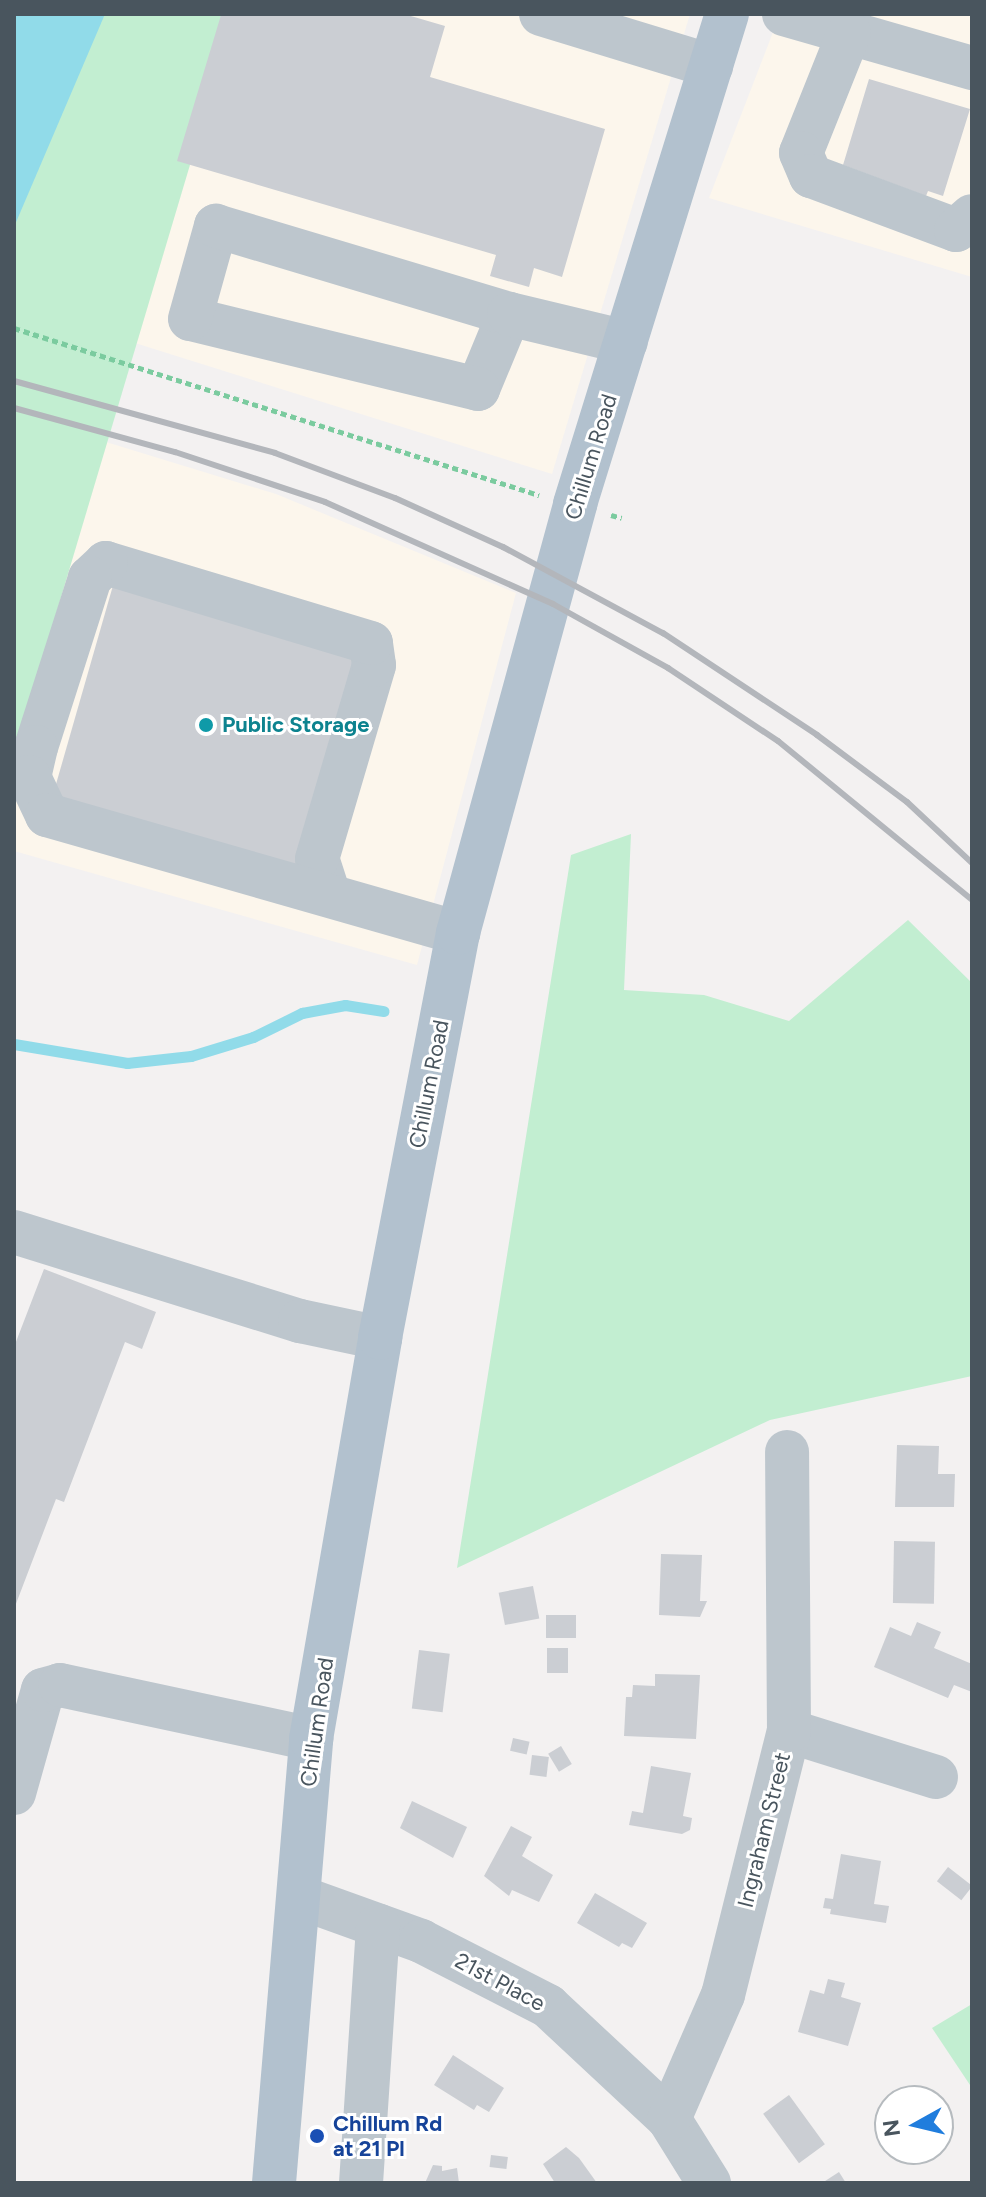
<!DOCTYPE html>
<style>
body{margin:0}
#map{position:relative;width:986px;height:2197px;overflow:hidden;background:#f3f1f1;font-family:Figtree,sans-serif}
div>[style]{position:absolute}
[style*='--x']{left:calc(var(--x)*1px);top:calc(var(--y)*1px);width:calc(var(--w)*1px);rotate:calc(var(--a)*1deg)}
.commercial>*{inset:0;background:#fcf6ec}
.green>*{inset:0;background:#c2eed1}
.water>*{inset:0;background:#91dbe9}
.stream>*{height:11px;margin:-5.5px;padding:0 5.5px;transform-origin:5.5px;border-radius:5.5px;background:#91dbe9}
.building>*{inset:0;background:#cbced3;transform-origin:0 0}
.path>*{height:5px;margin-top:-2.5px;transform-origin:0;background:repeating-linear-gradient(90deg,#7bcb9f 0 6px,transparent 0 10px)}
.minor>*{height:44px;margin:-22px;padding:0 22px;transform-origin:22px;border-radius:22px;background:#bdc6cd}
.major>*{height:44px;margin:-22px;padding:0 22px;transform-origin:22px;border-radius:22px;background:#b2c1ce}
.rail>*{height:6px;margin:-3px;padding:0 3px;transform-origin:3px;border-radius:3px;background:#b3b6bb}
.dots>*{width:22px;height:22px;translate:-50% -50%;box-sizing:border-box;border:4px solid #fff;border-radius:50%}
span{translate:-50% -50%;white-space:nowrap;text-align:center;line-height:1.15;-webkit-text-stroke:6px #fff;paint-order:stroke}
.street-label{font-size:22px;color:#49555e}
.culture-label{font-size:22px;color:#0d838f;font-weight:700}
.left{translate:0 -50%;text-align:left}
.transit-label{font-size:22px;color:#164399;font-weight:700}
.frame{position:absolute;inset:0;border:16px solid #49555e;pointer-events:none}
.north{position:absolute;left:874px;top:2085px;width:80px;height:80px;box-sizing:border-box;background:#fff;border:2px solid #b6bbbf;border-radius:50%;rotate:262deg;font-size:22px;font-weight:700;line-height:32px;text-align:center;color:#49555e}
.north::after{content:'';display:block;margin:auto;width:28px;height:36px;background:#207ddd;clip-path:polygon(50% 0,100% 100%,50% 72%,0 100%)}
</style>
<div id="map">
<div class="commercial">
<i style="clip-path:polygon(235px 14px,690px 14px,552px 474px,135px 343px)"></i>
<i style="clip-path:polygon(780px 14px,972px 14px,972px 277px,709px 198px)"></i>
<i style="clip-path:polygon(106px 442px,276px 494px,516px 593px,417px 965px,14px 851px,14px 755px)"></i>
</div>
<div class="green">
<i style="clip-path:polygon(14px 14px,235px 14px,14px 755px)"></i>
<i style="clip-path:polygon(631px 834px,624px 990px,704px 995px,789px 1021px,908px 920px,972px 983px,972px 1376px,770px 1420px,457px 1568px,571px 855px)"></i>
<i style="clip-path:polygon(972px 2004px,972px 2088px,932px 2028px)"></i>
</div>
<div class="water">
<i style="clip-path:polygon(14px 14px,105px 14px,14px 227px)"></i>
</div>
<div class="stream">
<i style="--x:14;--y:1044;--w:115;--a:9.5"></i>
<i style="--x:127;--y:1063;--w:64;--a:-6.2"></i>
<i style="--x:191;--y:1056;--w:65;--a:-17"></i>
<i style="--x:253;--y:1037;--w:55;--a:-26.1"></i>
<i style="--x:302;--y:1013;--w:44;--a:-10.5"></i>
<i style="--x:345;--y:1005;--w:39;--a:9"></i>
</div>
<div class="building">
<i style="clip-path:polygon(404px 14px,445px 26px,430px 77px,605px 129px,562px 277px,534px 268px,529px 287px,490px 276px,496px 255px,177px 161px,221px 15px)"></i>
<i style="clip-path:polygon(869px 79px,970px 109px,943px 196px,928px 191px,926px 196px,843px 165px)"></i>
<i style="left:114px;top:582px;width:255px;height:223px;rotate:16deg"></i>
<i style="clip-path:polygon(44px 1269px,156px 1312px,142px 1349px,125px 1342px,64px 1502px,56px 1499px,14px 1609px,14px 1347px)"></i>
<i style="clip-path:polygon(897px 1445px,939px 1446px,938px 1474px,955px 1474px,954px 1507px,895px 1507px)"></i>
<i style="left:894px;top:1541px;width:41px;height:62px;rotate:1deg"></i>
<i style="clip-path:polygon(661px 1554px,702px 1555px,700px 1601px,707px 1601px,700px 1617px,659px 1615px)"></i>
<i style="left:533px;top:1586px;width:33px;height:35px;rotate:79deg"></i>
<i style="left:546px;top:1615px;width:30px;height:23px"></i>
<i style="clip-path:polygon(917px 1622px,941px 1632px,934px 1648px,972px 1664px,972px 1692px,954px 1685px,948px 1698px,874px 1667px,890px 1627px,911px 1636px)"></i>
<i style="left:547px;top:1648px;width:21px;height:25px"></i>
<i style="left:419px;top:1650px;width:31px;height:59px;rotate:7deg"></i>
<i style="clip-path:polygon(655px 1674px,700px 1675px,696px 1739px,624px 1736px,626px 1697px,632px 1697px,633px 1685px,655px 1686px)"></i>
<i style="left:513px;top:1738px;width:17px;height:13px;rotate:13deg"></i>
<i style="left:561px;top:1746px;width:21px;height:15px;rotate:59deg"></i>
<i style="left:532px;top:1755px;width:17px;height:20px;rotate:7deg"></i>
<i style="clip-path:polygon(651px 1766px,691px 1773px,683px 1816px,692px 1818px,690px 1830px,682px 1834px,629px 1825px,632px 1811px,643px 1813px)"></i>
<i style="clip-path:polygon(412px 1801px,467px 1827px,453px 1858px,400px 1828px)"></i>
<i style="clip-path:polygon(511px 1826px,532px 1837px,522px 1856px,553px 1875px,539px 1902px,512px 1890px,509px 1896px,484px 1876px)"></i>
<i style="clip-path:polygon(841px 1854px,881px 1861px,874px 1904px,889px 1906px,886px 1923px,830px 1914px,831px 1909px,823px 1908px,825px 1898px,833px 1899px)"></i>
<i style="left:948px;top:1867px;width:31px;height:18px;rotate:38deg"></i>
<i style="clip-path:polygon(595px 1893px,647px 1923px,632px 1948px,622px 1943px,619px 1947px,577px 1923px)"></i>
<i style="clip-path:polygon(828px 1979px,845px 1983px,841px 1997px,861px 2003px,848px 2046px,798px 2032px,810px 1990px,824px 1994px)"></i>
<i style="clip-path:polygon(453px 2055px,504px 2088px,489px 2112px,477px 2105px,474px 2110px,434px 2085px)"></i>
<i style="left:789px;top:2095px;width:61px;height:32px;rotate:54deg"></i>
<i style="clip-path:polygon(566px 2147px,579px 2158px,597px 2183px,555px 2183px,543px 2164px)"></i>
<i style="left:491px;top:2155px;width:17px;height:12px;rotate:7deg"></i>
<i style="clip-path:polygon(433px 2165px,442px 2166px,442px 2171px,457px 2168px,459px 2183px,425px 2183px)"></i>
<i style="clip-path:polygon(839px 2172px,846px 2183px,822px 2183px)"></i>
</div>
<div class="path">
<i style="--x:14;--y:328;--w:551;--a:17.65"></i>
<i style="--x:611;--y:515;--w:11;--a:15"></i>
</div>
<div class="minor">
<i style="--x:541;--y:14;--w:178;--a:17"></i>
<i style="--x:784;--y:14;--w:196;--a:16"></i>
<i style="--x:849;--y:33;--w:129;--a:111.8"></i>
<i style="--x:801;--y:153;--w:25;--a:67"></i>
<i style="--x:811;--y:176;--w:155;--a:20.4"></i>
<i style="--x:956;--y:230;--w:21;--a:-41"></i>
<i style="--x:509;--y:314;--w:81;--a:112.5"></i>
<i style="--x:478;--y:389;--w:296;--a:-166.3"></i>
<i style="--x:190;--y:319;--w:97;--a:-74.4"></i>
<i style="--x:216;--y:226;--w:306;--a:16.7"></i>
<i style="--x:509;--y:314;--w:120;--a:13.5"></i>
<i style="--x:329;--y:895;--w:38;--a:-108"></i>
<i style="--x:317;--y:859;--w:202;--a:-73.6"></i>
<i style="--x:374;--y:665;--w:22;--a:-98"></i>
<i style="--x:371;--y:643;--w:277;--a:-163.2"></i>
<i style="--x:106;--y:563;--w:22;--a:137"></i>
<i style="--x:90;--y:578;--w:177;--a:107.7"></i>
<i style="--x:36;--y:747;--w:31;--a:103"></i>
<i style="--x:29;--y:777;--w:42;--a:64.7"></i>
<i style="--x:47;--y:815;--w:428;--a:16"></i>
<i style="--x:14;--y:1232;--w:300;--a:17.3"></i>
<i style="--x:300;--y:1321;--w:82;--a:12"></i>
<i style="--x:789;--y:1731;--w:154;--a:17.4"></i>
<i style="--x:14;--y:1793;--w:107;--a:-74.3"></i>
<i style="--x:43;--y:1690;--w:18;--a:-16"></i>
<i style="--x:60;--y:1685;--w:257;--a:12.1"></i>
<i style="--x:299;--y:1897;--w:130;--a:19.8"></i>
<i style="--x:421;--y:1941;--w:143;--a:27.1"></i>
<i style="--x:548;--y:2006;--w:166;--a:43"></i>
<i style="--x:361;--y:2183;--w:258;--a:-86.2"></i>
<i style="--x:709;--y:2183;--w:75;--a:-122"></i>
<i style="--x:669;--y:2119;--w:135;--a:-66.5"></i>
<i style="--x:723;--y:1995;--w:272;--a:-76"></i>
<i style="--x:789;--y:1731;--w:279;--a:-90.4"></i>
</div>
<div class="major">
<i style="--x:274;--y:2183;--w:446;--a:-85.2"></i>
<i style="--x:311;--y:1739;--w:407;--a:-80.2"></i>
<i style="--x:380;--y:1338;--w:412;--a:-79.1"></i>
<i style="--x:458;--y:933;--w:445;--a:-74.7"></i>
<i style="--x:575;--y:504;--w:513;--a:-72.77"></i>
</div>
<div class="rail">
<i style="--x:14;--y:381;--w:271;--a:15.4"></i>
<i style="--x:275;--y:453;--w:128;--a:20.6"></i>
<i style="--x:395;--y:498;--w:119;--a:24.4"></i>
<i style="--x:503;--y:547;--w:182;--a:28.3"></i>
<i style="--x:663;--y:633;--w:185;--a:33.5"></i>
<i style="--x:817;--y:735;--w:112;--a:36.7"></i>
<i style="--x:907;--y:802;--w:89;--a:43.2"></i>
<i style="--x:14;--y:408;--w:167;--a:15.3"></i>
<i style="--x:175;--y:452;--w:158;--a:18.4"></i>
<i style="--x:325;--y:502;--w:250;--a:24.1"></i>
<i style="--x:553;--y:604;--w:132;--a:29.1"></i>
<i style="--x:668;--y:668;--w:132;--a:33.6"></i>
<i style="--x:778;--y:741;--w:251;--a:39.3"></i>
</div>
<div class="dots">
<i style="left:206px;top:725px;background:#0f9aa8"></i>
<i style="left:317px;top:2136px;background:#1a4fb4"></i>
</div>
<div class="street-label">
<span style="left:591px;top:457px;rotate:-73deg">Chillum Road</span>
<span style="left:429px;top:1084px;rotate:-79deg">Chillum Road</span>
<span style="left:317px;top:1722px;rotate:-82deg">Chillum Road</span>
<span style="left:764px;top:1830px;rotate:-76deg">Ingraham Street</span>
<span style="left:500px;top:1982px;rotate:28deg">21st Place</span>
</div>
<div class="culture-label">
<span class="left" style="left:222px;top:725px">Public Storage</span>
</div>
<div class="transit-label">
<span class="left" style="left:333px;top:2136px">Chillum Rd<br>at 21 Pl</span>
</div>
<div class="frame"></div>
<div class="north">N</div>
</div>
